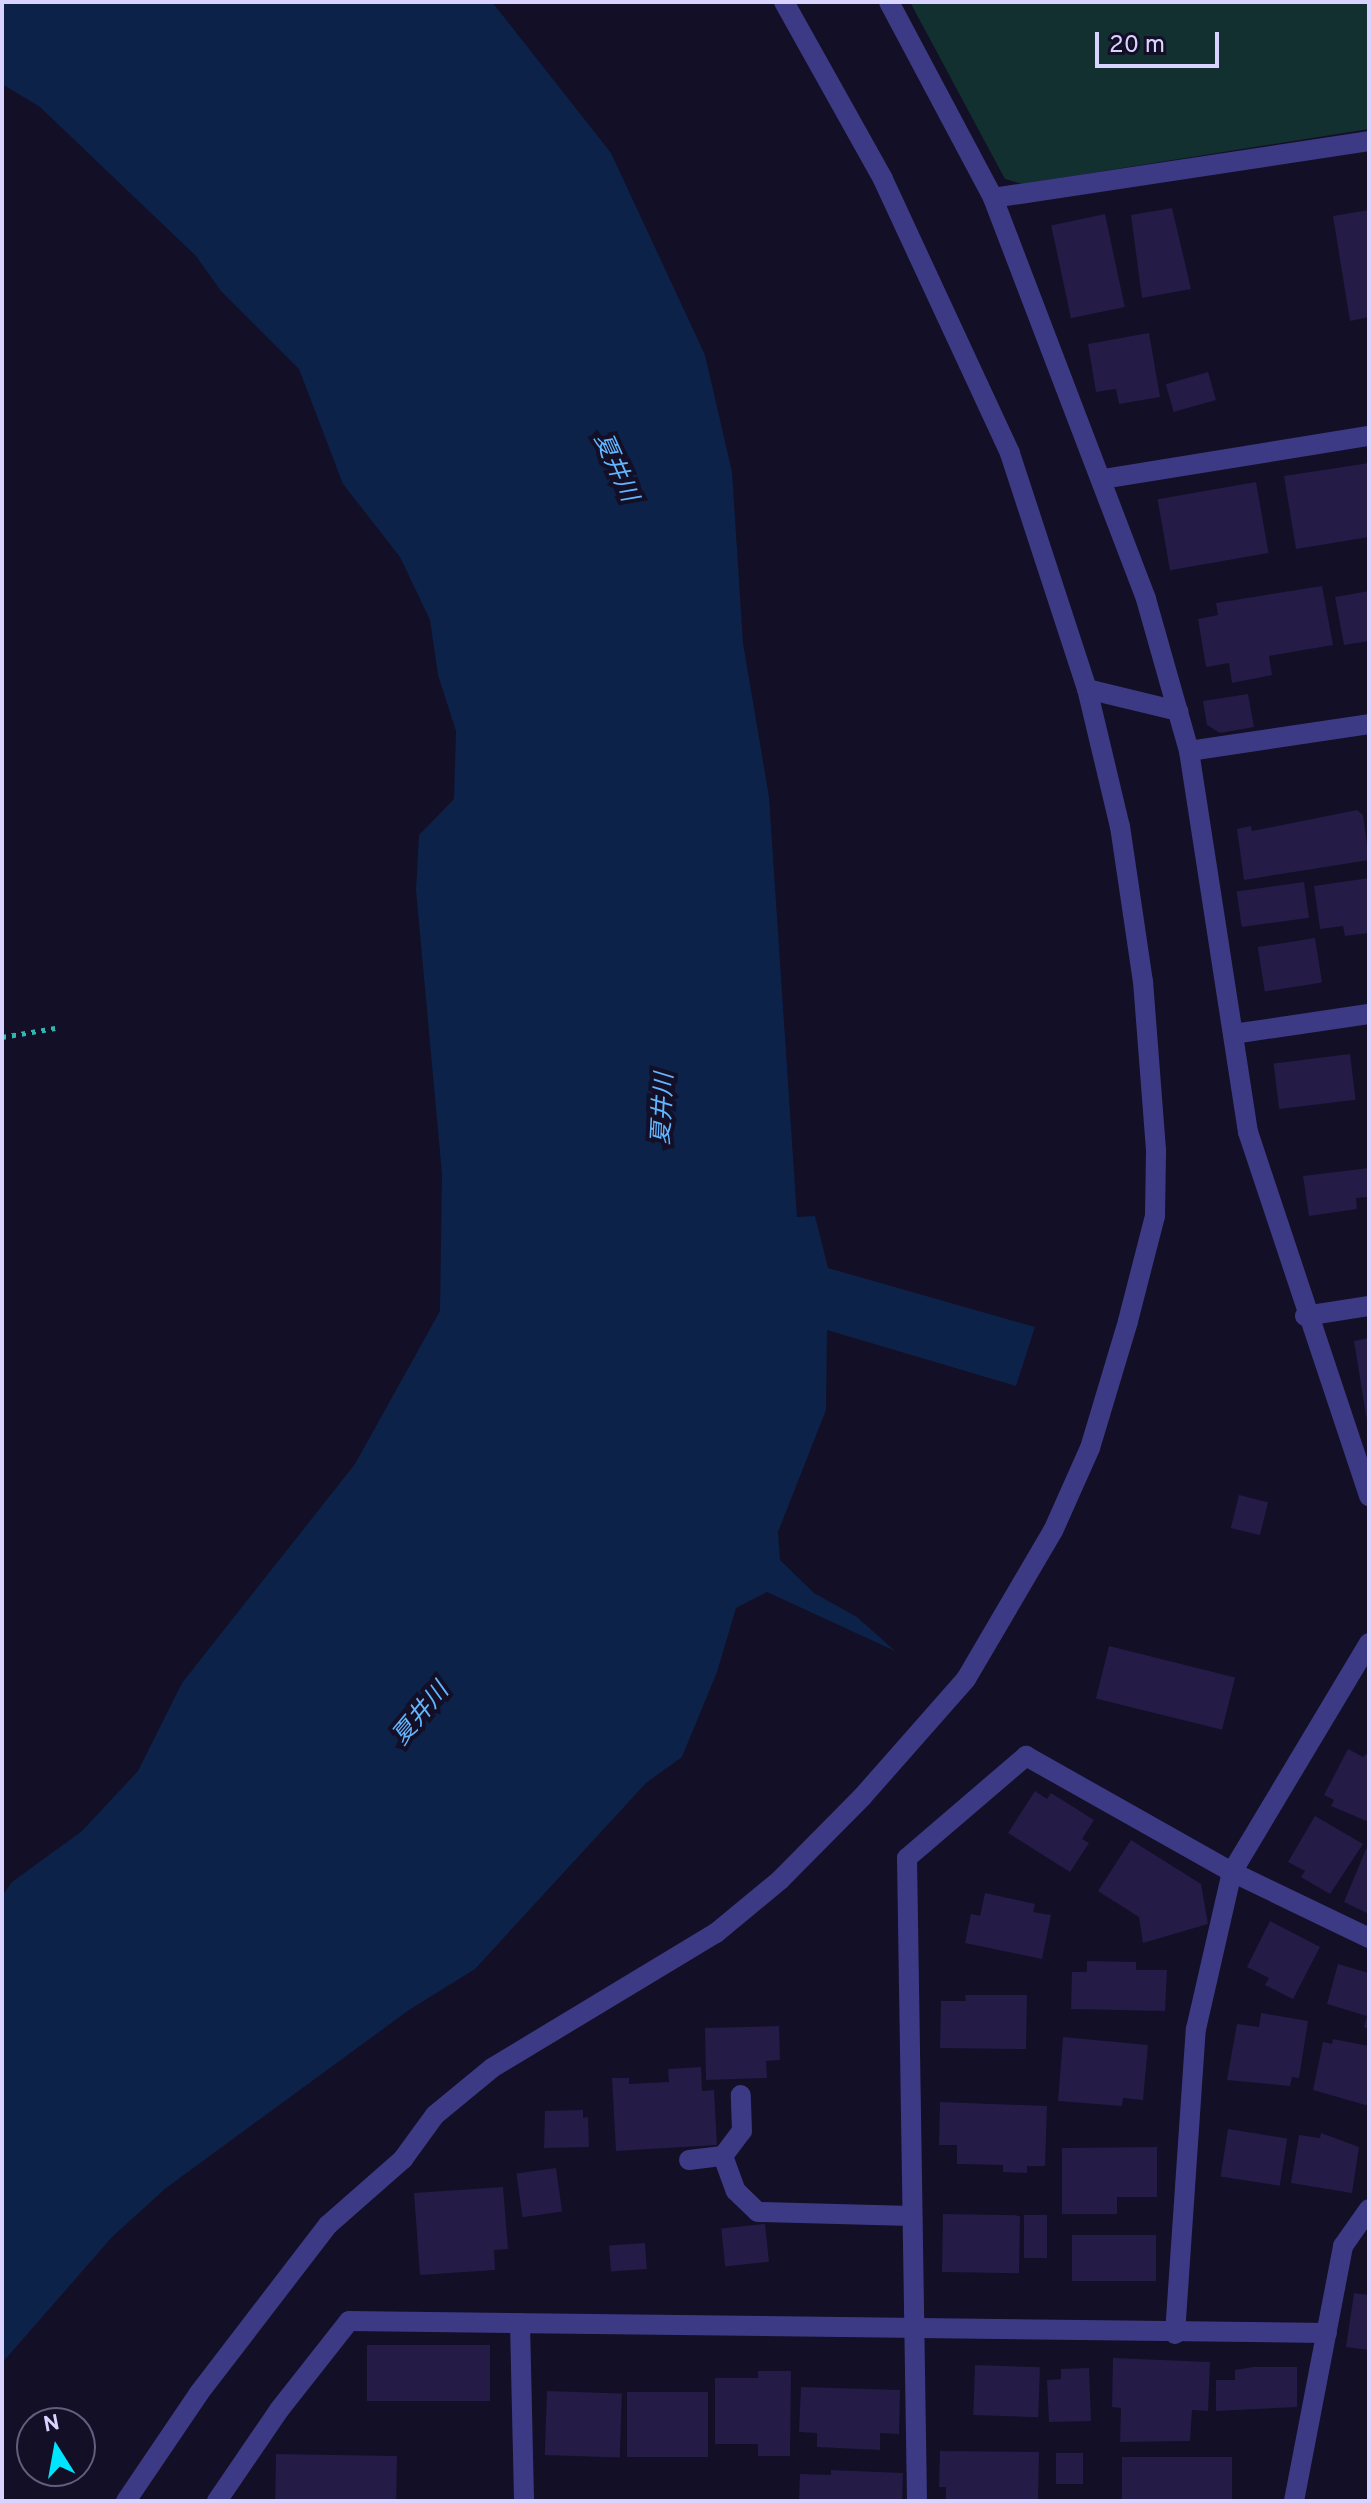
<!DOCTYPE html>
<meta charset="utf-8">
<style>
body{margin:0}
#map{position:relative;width:1371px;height:2503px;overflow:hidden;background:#130f26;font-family:Overpass,"Noto Sans JP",sans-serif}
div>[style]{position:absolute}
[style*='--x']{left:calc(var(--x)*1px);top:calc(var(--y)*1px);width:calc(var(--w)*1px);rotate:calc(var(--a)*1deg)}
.green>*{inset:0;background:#12302f}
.water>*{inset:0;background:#0c2248}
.building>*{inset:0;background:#241b47;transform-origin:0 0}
.path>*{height:5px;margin-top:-2.5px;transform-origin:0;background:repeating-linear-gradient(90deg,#2fb8b0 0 4px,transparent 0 10px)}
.minor>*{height:20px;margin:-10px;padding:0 10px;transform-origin:10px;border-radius:10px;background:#3d3a85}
span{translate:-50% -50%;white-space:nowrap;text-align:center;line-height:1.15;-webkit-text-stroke:8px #130f26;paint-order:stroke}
.water-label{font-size:24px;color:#62b6ff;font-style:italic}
.frame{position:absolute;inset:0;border:4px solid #d9d4ff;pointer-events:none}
.north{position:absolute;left:16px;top:2407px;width:80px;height:80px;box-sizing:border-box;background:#130f26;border:2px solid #625e7d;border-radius:50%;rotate:349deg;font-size:22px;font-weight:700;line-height:32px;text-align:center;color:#d9d4ff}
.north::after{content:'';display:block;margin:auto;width:28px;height:36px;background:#00e5ff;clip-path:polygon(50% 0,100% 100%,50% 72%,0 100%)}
.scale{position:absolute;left:1095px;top:32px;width:124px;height:36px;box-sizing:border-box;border:4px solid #d9d4ff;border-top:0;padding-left:10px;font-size:24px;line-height:28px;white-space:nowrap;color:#d9d4ff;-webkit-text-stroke:6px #130f26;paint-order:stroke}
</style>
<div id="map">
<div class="green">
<i style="clip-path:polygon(910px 2px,1369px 2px,1369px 129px,1022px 184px,1005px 179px)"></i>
</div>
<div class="water">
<i style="clip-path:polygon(2px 2px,492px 2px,611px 153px,705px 355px,732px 472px,743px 643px,769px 797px,797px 1217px,815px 1216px,828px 1268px,1035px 1327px,1016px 1386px,827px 1330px,826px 1410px,778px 1532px,780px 1560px,814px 1593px,857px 1617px,895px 1651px,767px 1592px,736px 1608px,717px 1672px,682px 1757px,646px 1783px,475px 1969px,409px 2010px,166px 2188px,112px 2237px,2px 2363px,2px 1896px,12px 1882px,82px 1831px,138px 1771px,182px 1683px,355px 1464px,440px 1311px,442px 1174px,416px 890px,419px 835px,454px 799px,456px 731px,438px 675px,430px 620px,400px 557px,343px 484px,299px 369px,221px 291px,196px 256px,40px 107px,2px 84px)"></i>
</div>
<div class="building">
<i style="clip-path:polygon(1172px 208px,1191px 289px,1142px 298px,1131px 215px)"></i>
<i style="clip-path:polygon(1369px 210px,1369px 317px,1350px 321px,1333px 216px)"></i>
<i style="left:1105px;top:214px;width:95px;height:55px;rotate:78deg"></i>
<i style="clip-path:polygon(1149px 333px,1160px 397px,1119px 404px,1116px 389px,1096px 392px,1088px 344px)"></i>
<i style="left:1208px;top:372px;width:29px;height:44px;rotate:74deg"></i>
<i style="clip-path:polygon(1369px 463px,1369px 537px,1296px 549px,1284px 476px)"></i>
<i style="left:1256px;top:482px;width:72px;height:100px;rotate:80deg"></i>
<i style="clip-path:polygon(1322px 586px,1333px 645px,1269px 656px,1272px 675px,1232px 683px,1229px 663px,1206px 667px,1198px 619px,1218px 615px,1216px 603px)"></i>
<i style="clip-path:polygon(1369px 591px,1369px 641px,1344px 645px,1335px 597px)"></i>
<i style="clip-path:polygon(1248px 694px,1254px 727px,1220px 733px,1207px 725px,1203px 701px)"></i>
<i style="clip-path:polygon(1357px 810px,1363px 815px,1369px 860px,1244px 880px,1237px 829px,1251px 826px,1252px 831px)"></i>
<i style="clip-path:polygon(1369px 878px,1369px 933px,1345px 936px,1343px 926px,1320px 929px,1314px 886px)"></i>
<i style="left:1304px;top:882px;width:36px;height:68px;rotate:82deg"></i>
<i style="left:1315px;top:938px;width:45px;height:58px;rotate:81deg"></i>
<i style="left:1350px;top:1054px;width:46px;height:77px;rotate:83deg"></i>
<i style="clip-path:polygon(1369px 1168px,1369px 1197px,1356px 1198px,1357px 1209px,1309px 1216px,1303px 1176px)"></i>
<i style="clip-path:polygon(1369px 1338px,1369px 1421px,1367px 1421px,1354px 1341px)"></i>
<i style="left:1239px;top:1495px;width:30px;height:34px;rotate:14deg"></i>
<i style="left:1109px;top:1646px;width:130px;height:54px;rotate:14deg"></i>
<i style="clip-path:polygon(1348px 1749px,1363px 1757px,1369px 1752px,1369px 1822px,1331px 1806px,1334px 1800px,1324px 1795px)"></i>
<i style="clip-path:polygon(1035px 1791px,1047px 1799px,1051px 1793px,1094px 1820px,1082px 1839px,1089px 1843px,1070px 1872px,1008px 1833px)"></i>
<i style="clip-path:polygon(1315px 1816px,1363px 1844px,1330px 1894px,1301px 1877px,1305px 1871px,1288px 1862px)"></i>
<i style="clip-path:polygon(1131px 1840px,1201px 1884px,1208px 1924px,1143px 1943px,1139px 1917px,1098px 1891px)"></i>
<i style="clip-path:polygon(1366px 1849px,1369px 1851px,1369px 1914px,1344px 1902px)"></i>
<i style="clip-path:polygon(985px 1893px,1035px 1904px,1033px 1912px,1051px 1915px,1042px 1959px,965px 1943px,971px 1914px,980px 1916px)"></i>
<i style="clip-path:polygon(1270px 1921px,1320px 1947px,1293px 1999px,1265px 1985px,1269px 1978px,1247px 1967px)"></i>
<i style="clip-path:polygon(1087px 1961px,1136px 1962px,1136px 1970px,1167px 1970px,1165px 2011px,1071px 2009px,1072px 1972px,1087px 1972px)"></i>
<i style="clip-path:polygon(1338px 1964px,1369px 1973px,1369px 2029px,1364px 2027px,1367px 2016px,1327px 2004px)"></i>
<i style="clip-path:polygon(965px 1995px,1027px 1995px,1026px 2049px,940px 2048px,941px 2001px,966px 2001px)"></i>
<i style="clip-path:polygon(1261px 2013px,1308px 2021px,1299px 2078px,1292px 2077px,1290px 2086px,1227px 2080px,1237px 2024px,1259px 2027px)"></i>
<i style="clip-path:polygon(779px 2026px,780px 2060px,766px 2061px,767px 2078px,706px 2080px,705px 2028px)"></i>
<i style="clip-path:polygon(1063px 2037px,1148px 2045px,1143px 2100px,1123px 2098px,1122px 2106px,1058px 2101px)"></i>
<i style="clip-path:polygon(1333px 2039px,1369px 2046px,1369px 2106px,1313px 2090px,1323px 2042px,1332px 2044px)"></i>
<i style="clip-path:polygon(701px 2067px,702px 2091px,714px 2090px,717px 2145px,616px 2151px,612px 2078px,629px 2078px,629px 2084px,669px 2082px,668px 2069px)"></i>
<i style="clip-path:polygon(940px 2102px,1047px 2106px,1045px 2166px,1027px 2166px,1027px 2173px,1003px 2172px,1003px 2165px,957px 2164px,957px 2145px,939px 2145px)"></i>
<i style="clip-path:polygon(583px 2110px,583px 2118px,588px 2117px,589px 2147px,544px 2148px,545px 2111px)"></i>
<i style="left:1228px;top:2129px;width:60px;height:48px;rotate:9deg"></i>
<i style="clip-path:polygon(1321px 2133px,1359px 2147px,1352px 2193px,1291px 2183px,1299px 2135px,1320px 2138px)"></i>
<i style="clip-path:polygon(1157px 2147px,1157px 2197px,1117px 2197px,1117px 2214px,1062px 2214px,1062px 2148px)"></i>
<i style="left:556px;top:2168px;width:44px;height:40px;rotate:82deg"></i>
<i style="clip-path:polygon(503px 2187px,508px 2249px,494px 2250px,495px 2270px,420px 2275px,414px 2193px)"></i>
<i style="left:943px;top:2214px;width:77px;height:58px;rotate:1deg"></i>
<i style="left:1024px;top:2215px;width:23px;height:43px"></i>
<i style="left:765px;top:2224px;width:38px;height:44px;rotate:84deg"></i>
<i style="left:1156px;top:2235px;width:46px;height:84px;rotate:90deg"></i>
<i style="left:645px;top:2243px;width:26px;height:36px;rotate:86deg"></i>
<i style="clip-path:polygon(1354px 2293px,1369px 2295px,1369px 2350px,1346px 2347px)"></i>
<i style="left:367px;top:2345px;width:123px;height:56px"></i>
<i style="clip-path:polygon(1113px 2358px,1210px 2362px,1208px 2411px,1192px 2410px,1190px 2441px,1120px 2442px,1121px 2408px,1112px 2407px)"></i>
<i style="left:975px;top:2365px;width:65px;height:50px;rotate:2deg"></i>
<i style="clip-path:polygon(1253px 2367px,1297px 2367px,1297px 2407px,1216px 2411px,1216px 2380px,1235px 2380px,1235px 2370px)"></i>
<i style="clip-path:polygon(1089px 2368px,1091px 2421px,1049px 2422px,1047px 2380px,1061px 2379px,1061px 2369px)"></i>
<i style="clip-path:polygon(758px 2371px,791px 2371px,790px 2456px,758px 2456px,758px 2444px,715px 2444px,715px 2378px,758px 2378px)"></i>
<i style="clip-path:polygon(801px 2387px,900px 2390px,899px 2434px,880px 2433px,880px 2450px,817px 2447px,817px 2433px,799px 2432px)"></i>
<i style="left:547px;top:2391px;width:75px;height:64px;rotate:2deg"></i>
<i style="left:627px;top:2392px;width:81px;height:65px"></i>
<i style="clip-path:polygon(940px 2451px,1039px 2452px,1038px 2501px,946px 2501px,946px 2487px,939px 2487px)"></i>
<i style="left:1056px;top:2453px;width:27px;height:31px"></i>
<i style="left:276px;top:2454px;width:121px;height:47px;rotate:1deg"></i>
<i style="left:1122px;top:2457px;width:110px;height:44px"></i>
<i style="clip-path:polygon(831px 2470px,903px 2473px,902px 2501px,799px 2501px,800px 2474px,831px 2475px)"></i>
</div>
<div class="path">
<i style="--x:2;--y:1037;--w:54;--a:-9.6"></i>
</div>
<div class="minor">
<i style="--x:889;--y:2;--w:222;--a:62"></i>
<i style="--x:993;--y:198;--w:429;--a:69.1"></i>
<i style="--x:1146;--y:599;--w:158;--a:74.2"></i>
<i style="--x:1189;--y:751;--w:386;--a:81.2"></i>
<i style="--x:1248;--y:1132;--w:384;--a:71.6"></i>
<i style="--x:993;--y:198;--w:380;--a:-8.6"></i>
<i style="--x:1103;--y:479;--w:269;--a:-9.2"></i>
<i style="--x:1087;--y:689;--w:94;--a:13.6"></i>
<i style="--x:1189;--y:751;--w:182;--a:-8.5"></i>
<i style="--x:1233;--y:1034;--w:137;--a:-8.4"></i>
<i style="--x:1305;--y:1316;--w:65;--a:-8.9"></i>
<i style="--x:723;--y:2156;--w:37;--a:70"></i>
<i style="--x:736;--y:2191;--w:30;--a:44"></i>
<i style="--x:758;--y:2212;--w:154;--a:1.5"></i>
<i style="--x:689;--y:2160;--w:34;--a:-7"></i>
<i style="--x:723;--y:2156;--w:31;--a:-53"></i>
<i style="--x:742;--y:2131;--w:36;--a:-92"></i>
<i style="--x:520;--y:2323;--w:178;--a:88.7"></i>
<i style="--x:1175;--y:2334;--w:306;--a:-86.1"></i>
<i style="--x:1196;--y:2029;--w:161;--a:-77.1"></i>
<i style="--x:1232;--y:1872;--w:267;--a:-59.1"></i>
<i style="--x:126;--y:2501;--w:130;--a:-55.9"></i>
<i style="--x:199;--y:2393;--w:212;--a:-52.5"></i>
<i style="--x:328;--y:2225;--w:100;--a:-41.3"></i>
<i style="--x:403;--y:2159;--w:54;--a:-54"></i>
<i style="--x:435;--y:2115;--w:74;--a:-39.5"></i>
<i style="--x:492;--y:2068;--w:262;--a:-31.1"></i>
<i style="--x:716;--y:1933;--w:83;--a:-39.6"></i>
<i style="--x:780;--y:1880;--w:118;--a:-45.3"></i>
<i style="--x:863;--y:1796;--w:156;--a:-48.6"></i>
<i style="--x:966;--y:1679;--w:172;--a:-59.6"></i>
<i style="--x:1053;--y:1531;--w:91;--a:-66"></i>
<i style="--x:1090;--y:1448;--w:133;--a:-73.3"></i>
<i style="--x:1128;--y:1321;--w:108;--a:-75.6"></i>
<i style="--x:1155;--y:1216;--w:66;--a:-89.1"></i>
<i style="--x:1156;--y:1150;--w:169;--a:-94.4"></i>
<i style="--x:1143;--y:982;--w:157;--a:-98.4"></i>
<i style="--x:1120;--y:827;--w:142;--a:-103.4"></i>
<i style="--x:1087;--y:689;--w:248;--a:-108.1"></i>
<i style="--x:1010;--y:453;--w:302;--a:-114.9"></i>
<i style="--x:883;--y:179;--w:203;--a:-119.2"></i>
<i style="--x:217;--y:2501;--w:110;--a:-55.7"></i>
<i style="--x:279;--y:2410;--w:113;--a:-51.8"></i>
<i style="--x:349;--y:2321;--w:978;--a:0.7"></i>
<i style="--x:917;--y:2501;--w:643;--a:-90.89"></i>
<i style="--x:907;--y:1858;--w:157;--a:-40.6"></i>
<i style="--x:1026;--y:1756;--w:236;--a:29.4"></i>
<i style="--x:1232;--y:1872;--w:152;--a:25.7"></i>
<i style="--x:1294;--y:2501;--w:260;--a:-79.1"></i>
<i style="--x:1343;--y:2246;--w:45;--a:-54.9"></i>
</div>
<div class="water-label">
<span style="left:614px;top:468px;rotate:66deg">夏井川</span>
<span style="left:665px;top:1109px;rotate:-87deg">夏井川</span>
<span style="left:422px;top:1715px;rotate:-50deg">夏井川</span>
</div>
<div class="frame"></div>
<div class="north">N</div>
<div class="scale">20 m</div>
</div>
